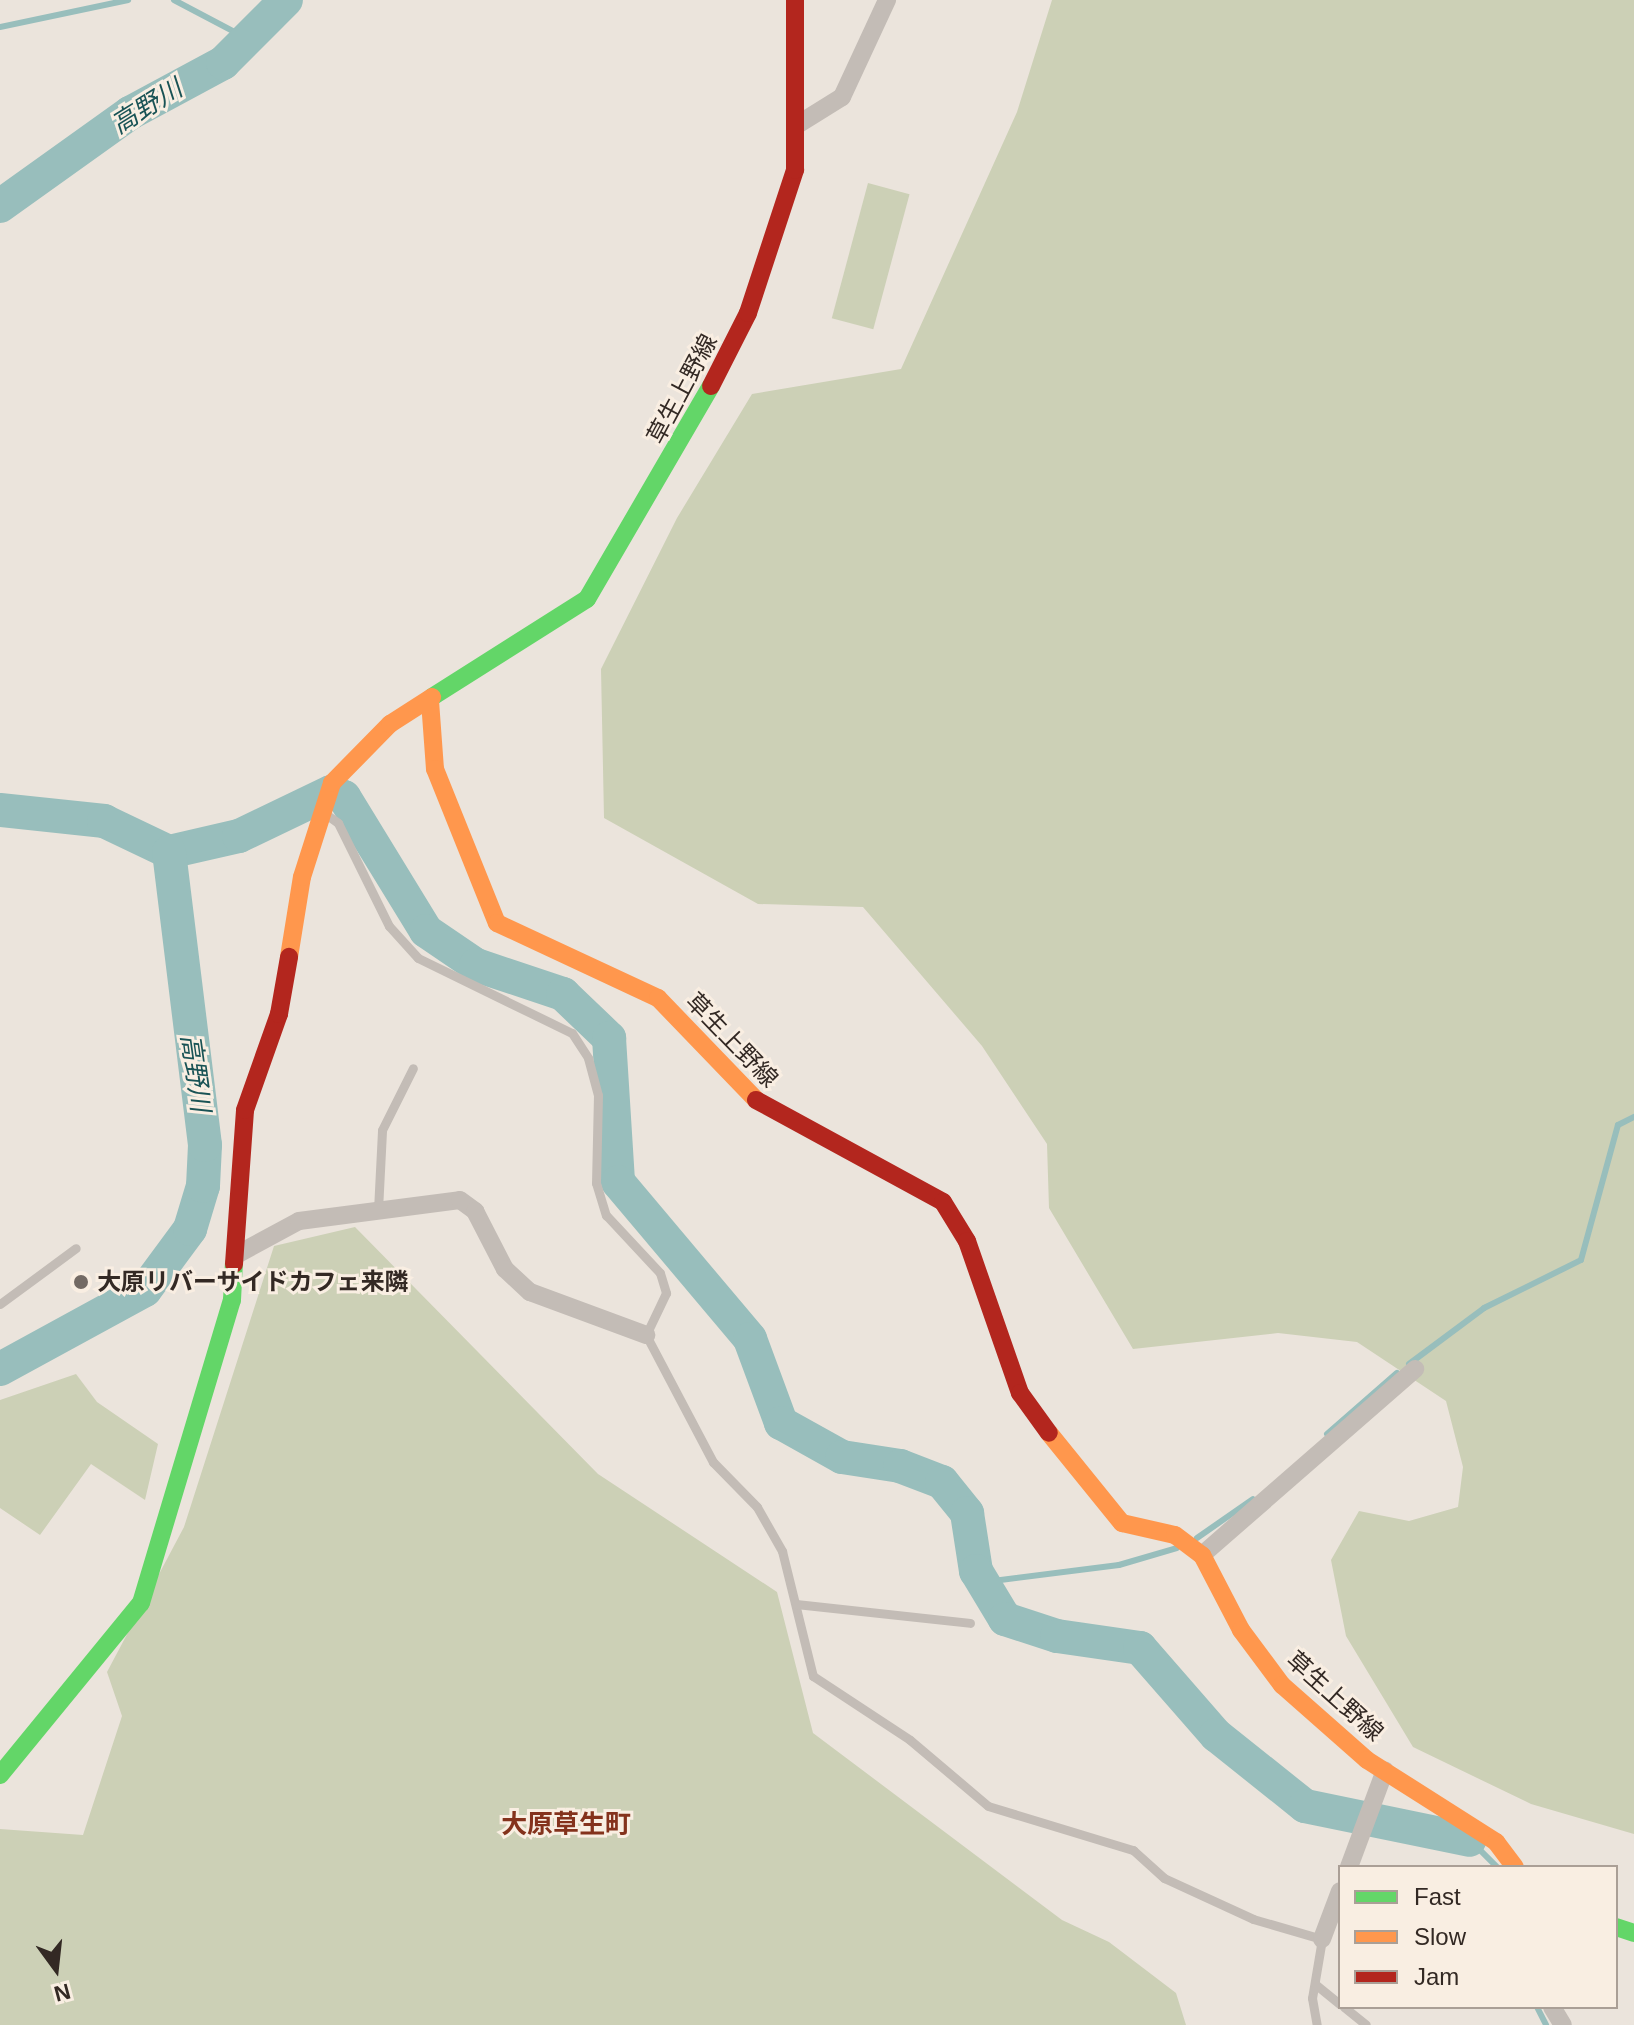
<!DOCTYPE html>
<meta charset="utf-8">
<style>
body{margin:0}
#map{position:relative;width:1634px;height:2025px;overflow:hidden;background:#ebe4dc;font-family:Helvetica,"Noto Sans JP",sans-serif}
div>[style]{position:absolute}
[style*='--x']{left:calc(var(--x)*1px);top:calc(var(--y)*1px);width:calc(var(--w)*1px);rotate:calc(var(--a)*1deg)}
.green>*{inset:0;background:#ccd0b6;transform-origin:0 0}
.stream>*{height:6px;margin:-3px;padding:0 3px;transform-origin:3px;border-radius:3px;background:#98bebc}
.river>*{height:34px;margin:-17px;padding:0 17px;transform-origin:17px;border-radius:17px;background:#98bebc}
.lane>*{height:9px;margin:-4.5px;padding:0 4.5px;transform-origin:4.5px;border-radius:4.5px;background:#c3bcb6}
.street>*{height:18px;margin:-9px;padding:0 9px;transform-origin:9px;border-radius:9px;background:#c3bcb6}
.fast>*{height:18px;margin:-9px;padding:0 9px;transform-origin:9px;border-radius:9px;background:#63d668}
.slow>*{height:18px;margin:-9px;padding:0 9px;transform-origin:9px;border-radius:9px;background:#ff974d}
.jam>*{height:18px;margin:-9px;padding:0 9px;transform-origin:9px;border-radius:9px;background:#b3261e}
.dots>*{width:22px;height:22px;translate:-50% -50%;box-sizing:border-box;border:4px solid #f9eee2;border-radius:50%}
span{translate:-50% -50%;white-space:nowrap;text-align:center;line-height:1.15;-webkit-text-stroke:6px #f9eee2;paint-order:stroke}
.street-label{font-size:24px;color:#332924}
.poi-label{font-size:24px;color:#332924;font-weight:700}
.left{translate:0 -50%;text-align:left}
.water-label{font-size:26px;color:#195355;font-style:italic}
.neighbourhood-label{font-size:26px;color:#84321c;font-weight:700}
.legend{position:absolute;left:1338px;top:1865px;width:280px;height:144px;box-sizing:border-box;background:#f9eee2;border:2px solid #aa9f96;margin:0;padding:10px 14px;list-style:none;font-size:24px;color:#332924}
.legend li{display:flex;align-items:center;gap:16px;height:40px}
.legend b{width:40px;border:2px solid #aa9f96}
.north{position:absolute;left:16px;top:1929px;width:80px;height:80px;-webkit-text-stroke:6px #f9eee2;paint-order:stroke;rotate:165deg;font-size:22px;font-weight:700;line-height:32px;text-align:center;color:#332924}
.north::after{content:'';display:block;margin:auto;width:28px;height:36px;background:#332924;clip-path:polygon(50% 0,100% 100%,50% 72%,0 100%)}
</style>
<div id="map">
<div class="green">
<i style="clip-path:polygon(1052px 0,1634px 0,1634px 1834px,1531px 1804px,1413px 1747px,1346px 1636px,1331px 1560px,1359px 1511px,1409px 1521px,1458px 1507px,1463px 1467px,1446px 1401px,1357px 1342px,1278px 1333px,1133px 1349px,1049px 1208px,1047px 1144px,982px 1046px,863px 907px,758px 904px,604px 818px,601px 669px,677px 518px,752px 394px,901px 369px,1017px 112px)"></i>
<i style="left:868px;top:183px;width:43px;height:140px;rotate:15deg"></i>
<i style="clip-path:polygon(355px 1227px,598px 1474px,777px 1592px,813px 1733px,1062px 1920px,1109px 1942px,1176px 1993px,1186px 2025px,0 2025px,0 1829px,83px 1835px,122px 1716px,107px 1672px,184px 1527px,274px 1246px)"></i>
<i style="clip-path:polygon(76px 1374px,97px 1402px,158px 1444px,145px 1500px,91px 1464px,40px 1535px,0 1508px,0 1400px)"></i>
</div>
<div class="stream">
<i style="--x:174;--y:0;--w:86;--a:27.8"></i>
<i style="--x:0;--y:27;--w:131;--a:-11.9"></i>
<i style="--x:1409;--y:1364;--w:94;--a:-36.7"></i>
<i style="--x:1484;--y:1308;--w:108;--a:-26.3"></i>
<i style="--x:1581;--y:1260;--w:140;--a:-74.7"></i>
<i style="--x:1618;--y:1125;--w:18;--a:-27"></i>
<i style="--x:1327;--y:1434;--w:93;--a:-41.1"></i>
<i style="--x:1197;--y:1538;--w:68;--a:-34.9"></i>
<i style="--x:985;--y:1582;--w:135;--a:-7.2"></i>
<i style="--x:1119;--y:1565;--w:60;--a:-16.3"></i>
<i style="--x:1470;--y:1840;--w:38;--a:45"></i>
<i style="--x:1537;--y:2007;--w:20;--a:63"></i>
</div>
<div class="river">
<i style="--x:0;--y:206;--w:160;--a:-35.6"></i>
<i style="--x:130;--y:113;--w:106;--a:-28.3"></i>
<i style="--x:223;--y:63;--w:89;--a:-45"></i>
<i style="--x:0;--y:810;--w:105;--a:6"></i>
<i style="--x:104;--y:821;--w:72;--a:25.5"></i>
<i style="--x:169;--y:852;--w:72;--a:-12.9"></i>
<i style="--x:239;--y:836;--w:102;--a:-25.6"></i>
<i style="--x:331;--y:792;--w:14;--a:21"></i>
<i style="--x:344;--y:797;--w:157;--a:58.5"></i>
<i style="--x:426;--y:931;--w:60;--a:34.2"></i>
<i style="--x:476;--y:965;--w:92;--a:18.4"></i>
<i style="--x:563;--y:994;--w:64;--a:43.7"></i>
<i style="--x:609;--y:1038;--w:144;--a:86.4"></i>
<i style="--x:618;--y:1182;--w:205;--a:49.9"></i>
<i style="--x:750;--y:1339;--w:90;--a:69.7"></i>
<i style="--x:781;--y:1423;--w:70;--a:29.1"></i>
<i style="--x:842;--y:1457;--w:59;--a:8.8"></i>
<i style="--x:900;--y:1466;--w:45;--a:20.9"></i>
<i style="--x:942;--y:1482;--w:40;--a:51"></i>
<i style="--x:967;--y:1513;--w:59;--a:81.2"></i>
<i style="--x:976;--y:1571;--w:56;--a:58.9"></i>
<i style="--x:1005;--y:1619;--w:55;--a:18.1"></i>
<i style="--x:1057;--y:1636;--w:84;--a:8.2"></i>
<i style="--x:1140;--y:1648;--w:116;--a:48.9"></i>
<i style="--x:1216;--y:1735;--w:114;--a:38.6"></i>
<i style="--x:1305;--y:1806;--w:168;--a:11.6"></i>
<i style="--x:0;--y:1369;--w:165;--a:-28.6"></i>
<i style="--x:145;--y:1290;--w:76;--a:-53.6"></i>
<i style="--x:190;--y:1229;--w:45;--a:-73.2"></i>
<i style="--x:203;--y:1186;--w:41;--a:-87.2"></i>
<i style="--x:205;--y:1145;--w:295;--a:-97"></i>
</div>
<div class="lane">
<i style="--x:327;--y:815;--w:14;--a:36"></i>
<i style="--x:338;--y:823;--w:115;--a:63.7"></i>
<i style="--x:389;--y:926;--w:43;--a:47.8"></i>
<i style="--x:418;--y:958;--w:171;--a:26"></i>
<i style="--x:572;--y:1033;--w:30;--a:57"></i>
<i style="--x:588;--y:1058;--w:38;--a:75"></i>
<i style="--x:598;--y:1095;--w:88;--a:91.3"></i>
<i style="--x:596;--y:1183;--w:34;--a:73"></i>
<i style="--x:606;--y:1215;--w:79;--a:47"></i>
<i style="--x:660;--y:1273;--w:21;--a:73"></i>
<i style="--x:666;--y:1293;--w:47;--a:115.5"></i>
<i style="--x:646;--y:1335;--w:144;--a:62.2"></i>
<i style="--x:713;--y:1462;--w:63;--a:45.6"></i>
<i style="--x:757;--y:1507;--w:51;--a:60.4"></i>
<i style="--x:782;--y:1551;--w:129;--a:76.1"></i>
<i style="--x:813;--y:1676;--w:116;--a:33.4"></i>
<i style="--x:910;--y:1740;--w:102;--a:40.2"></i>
<i style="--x:988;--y:1806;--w:152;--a:16.9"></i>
<i style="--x:1133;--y:1850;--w:42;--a:42.1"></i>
<i style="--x:1164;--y:1878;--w:98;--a:24.7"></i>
<i style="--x:1253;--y:1919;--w:72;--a:16.2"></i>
<i style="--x:1322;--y:1939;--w:60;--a:99.6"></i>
<i style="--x:1312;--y:1998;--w:27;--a:80"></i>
<i style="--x:378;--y:1210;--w:80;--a:-87.1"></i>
<i style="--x:382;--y:1130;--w:69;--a:-63.4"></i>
<i style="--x:0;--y:1304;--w:94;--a:-36.4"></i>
<i style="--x:796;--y:1604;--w:175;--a:6.2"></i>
<i style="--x:1315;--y:1984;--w:32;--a:39"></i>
<i style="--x:1344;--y:2007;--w:28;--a:39"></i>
</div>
<div class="street">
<i style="--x:797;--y:125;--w:53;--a:-31.9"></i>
<i style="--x:842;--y:97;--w:107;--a:-65.1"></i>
<i style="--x:238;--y:1254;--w:69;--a:-28.4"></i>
<i style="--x:299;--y:1221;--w:162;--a:-7.4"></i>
<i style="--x:460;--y:1200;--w:19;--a:36"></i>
<i style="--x:475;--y:1211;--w:65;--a:62.7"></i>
<i style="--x:505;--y:1269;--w:34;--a:43"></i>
<i style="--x:530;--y:1292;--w:124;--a:20.3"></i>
<i style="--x:1202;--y:1555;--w:283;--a:-41.1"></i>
<i style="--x:1349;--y:1867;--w:103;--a:-69.6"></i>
<i style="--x:1322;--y:1939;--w:51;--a:-69.4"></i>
<i style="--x:1552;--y:2007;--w:21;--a:59"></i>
</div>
<div class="fast">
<i style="--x:432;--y:697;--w:183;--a:-32.3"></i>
<i style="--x:587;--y:599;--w:246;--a:-59.8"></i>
<i style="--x:0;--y:1775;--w:222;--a:-50.7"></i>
<i style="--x:141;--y:1603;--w:316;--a:-73.3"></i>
<i style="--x:232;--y:1300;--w:36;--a:-87"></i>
<i style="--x:1616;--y:1927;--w:19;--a:18"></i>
</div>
<div class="slow">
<i style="--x:430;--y:701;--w:68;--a:85.8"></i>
<i style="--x:435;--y:769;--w:166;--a:68.1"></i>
<i style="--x:497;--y:923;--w:178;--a:25"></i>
<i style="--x:658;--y:998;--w:141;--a:46.1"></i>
<i style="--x:289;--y:957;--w:81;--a:-80.8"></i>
<i style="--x:302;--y:877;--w:99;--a:-72.3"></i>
<i style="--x:332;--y:783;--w:83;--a:-45.5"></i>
<i style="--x:390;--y:724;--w:50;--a:-32.7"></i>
<i style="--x:1049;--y:1433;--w:116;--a:51"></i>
<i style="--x:1122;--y:1523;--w:54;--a:12.8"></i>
<i style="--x:1175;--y:1535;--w:34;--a:37"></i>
<i style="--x:1202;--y:1555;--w:85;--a:62.5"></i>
<i style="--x:1241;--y:1630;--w:69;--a:53.3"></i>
<i style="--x:1282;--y:1685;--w:113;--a:41.4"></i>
<i style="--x:1367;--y:1760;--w:153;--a:32.4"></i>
<i style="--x:1496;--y:1842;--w:31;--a:53"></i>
</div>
<div class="jam">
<i style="--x:711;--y:386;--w:82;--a:-63.1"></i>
<i style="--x:748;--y:313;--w:151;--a:-71.8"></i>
<i style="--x:795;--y:170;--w:170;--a:-90"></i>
<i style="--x:756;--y:1100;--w:213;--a:28.6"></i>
<i style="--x:943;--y:1202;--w:46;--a:58.4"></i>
<i style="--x:967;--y:1241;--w:161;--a:70.8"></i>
<i style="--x:1020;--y:1393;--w:49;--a:54.1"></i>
<i style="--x:234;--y:1264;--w:154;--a:-85.9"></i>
<i style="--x:245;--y:1110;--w:102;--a:-70.5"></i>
<i style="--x:279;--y:1014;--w:58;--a:-80"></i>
</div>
<div class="dots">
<i style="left:81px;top:1282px;background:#736a64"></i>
</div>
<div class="street-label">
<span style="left:682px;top:389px;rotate:-62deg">草生上野線</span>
<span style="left:732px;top:1040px;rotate:46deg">草生上野線</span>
<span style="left:1335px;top:1696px;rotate:42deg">草生上野線</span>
</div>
<div class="poi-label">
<span class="left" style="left:97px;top:1282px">大原リバーサイドカフェ来隣</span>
</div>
<div class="water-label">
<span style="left:147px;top:107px;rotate:-32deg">高野川</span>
<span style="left:195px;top:1073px;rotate:82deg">高野川</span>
</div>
<div class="neighbourhood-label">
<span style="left:566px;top:1825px">大原草生町</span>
</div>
<ul class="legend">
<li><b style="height:10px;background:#63d668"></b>Fast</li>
<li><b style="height:10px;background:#ff974d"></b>Slow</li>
<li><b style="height:10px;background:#b3261e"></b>Jam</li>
</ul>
<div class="north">N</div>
</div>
